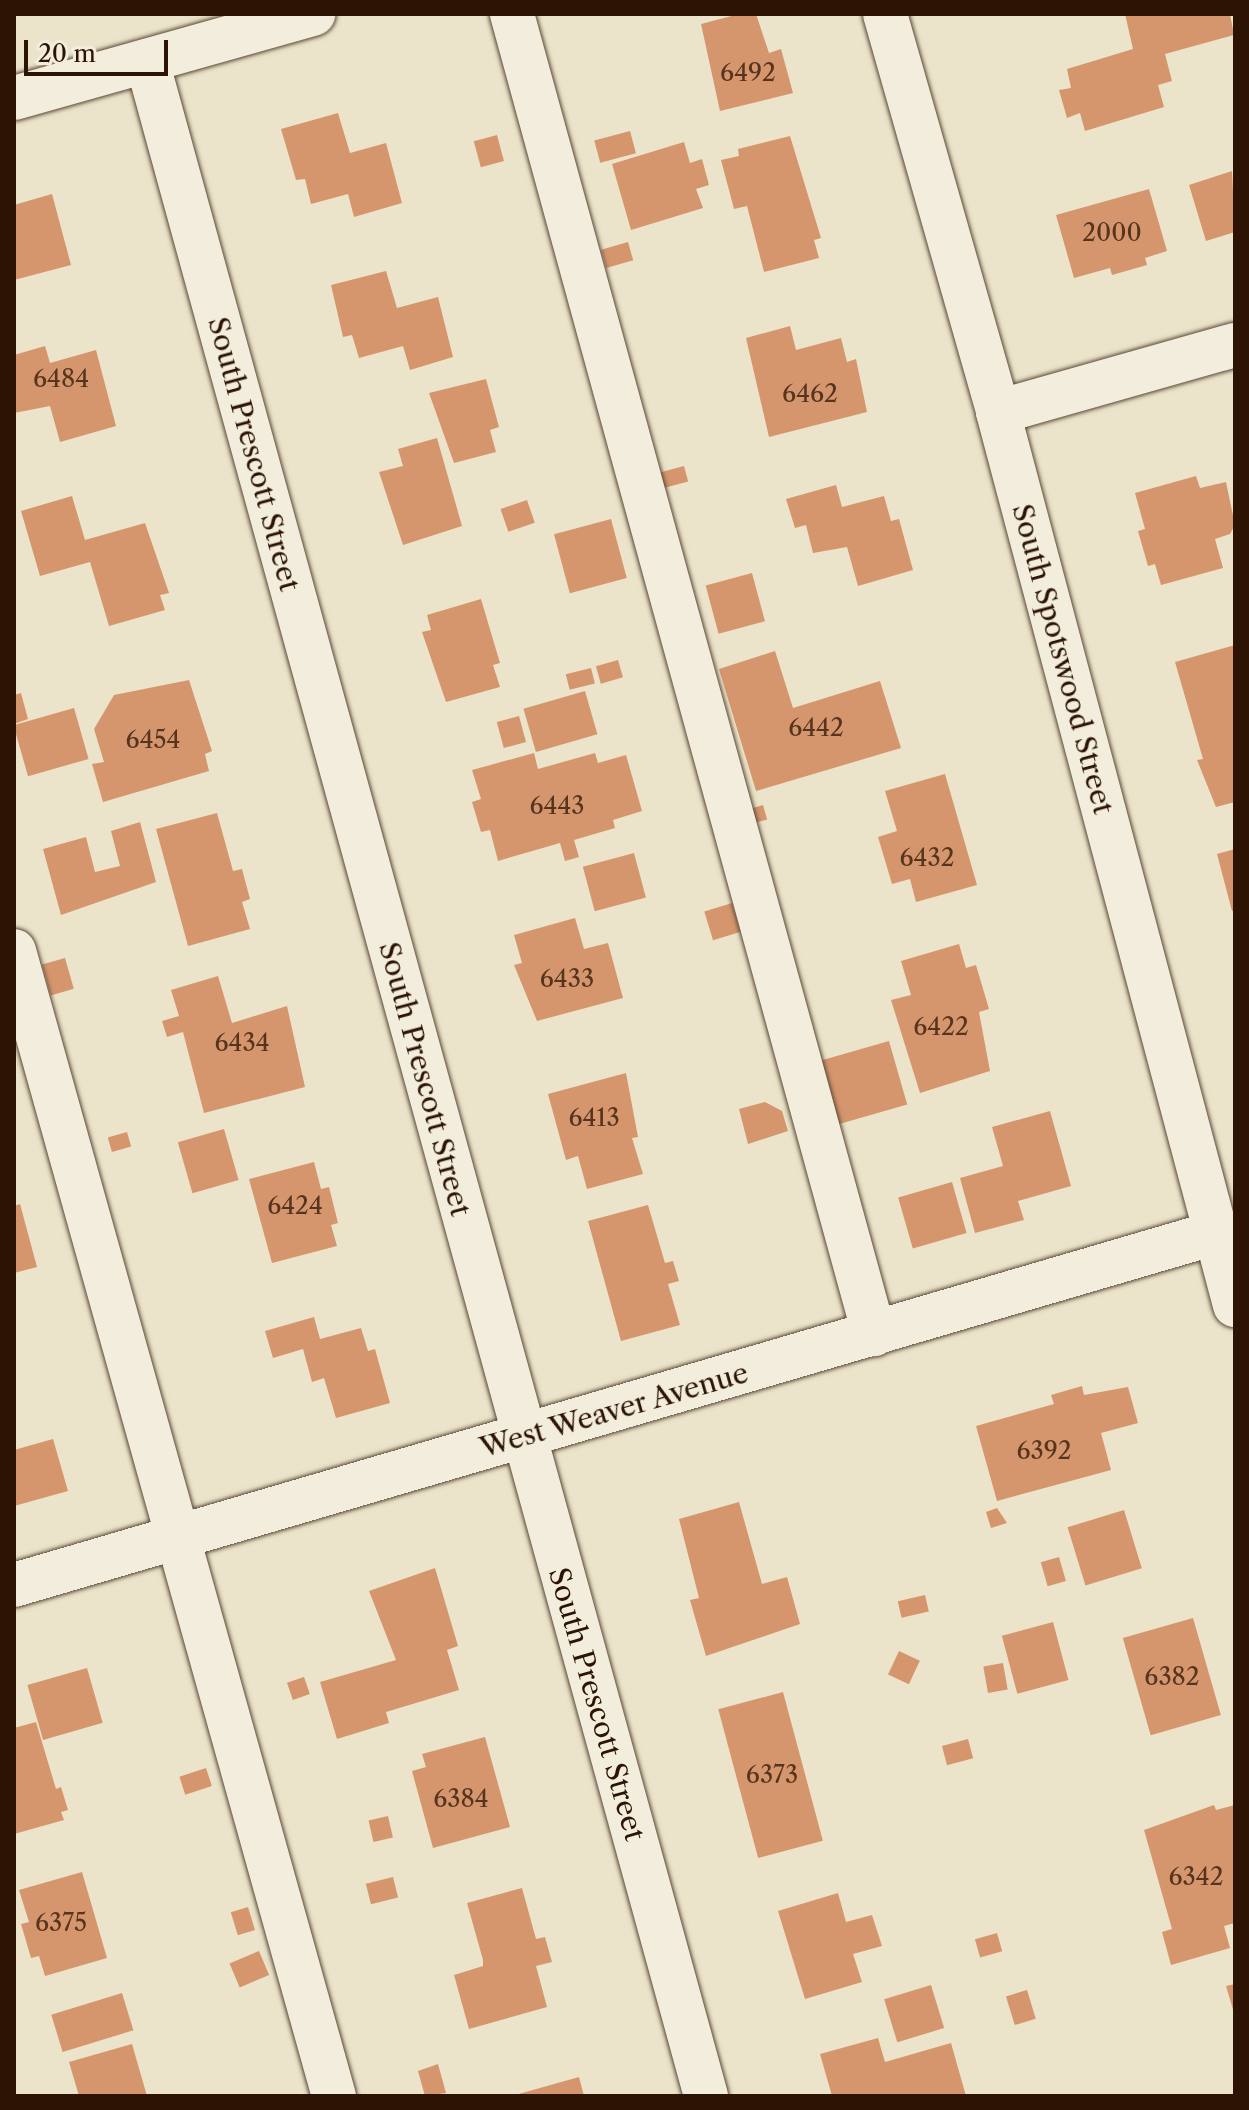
<!DOCTYPE html>
<style>
body{margin:0}
#map{position:relative;width:1249px;height:2110px;overflow:hidden;background:#ebe4ca;font-family:"Libre Caslon Text",serif}
div>[style]{position:absolute}
[style*='--x']{left:calc(var(--x)*1px);top:calc(var(--y)*1px);width:calc(var(--w)*1px);rotate:calc(var(--a)*1deg)}
.building>*{inset:0;background:#d5966e;transform-origin:0 0}
.roads{filter:drop-shadow(0 0 2px #5c4735) drop-shadow(0 0 2px #5c4735)}
.minor>*{height:44px;margin:-22px;padding:0 22px;transform-origin:22px;border-radius:22px;background:#f2eddd}
span{translate:-50% -50%;white-space:nowrap;text-align:center;line-height:1.15;-webkit-text-stroke:6px #f2eddd;paint-order:stroke}
.number-label{font-size:24px;color:#56341e}
.number-label span{-webkit-text-stroke-width:0}
.street-label{font-size:28px;color:#2c1303}
.frame{position:absolute;inset:0;border:16px solid #2c1303;pointer-events:none}
.scale{position:absolute;left:24px;top:40px;width:144px;height:36px;box-sizing:border-box;border:4px solid #2c1303;border-top:0;padding-left:10px;font-size:24px;line-height:28px;white-space:nowrap;color:#2c1303;-webkit-text-stroke:6px #f2eddd;paint-order:stroke}
</style>
<div id="map">
<div class="building">
<i style="clip-path:polygon(739px 14px,756px 14px,769px 53px,781px 49px,793px 93px,720px 111px,701px 24px)"></i>
<i style="clip-path:polygon(1125px 14px,1230px 14px,1234px 35px,1165px 54px,1172px 81px,1158px 85px,1164px 107px,1085px 131px,1080px 113px,1067px 118px,1059px 90px,1071px 88px,1067px 69px,1133px 49px)"></i>
<i style="clip-path:polygon(338px 113px,350px 153px,386px 143px,402px 203px,354px 217px,348px 194px,311px 204px,305px 179px,296px 180px,281px 129px)"></i>
<i style="left:630px;top:131px;width:23px;height:37px;rotate:75deg"></i>
<i style="left:497px;top:135px;width:27px;height:24px;rotate:75deg"></i>
<i style="clip-path:polygon(790px 136px,821px 238px,814px 240px,819px 258px,764px 272px,747px 206px,734px 209px,721px 160px,739px 156px,738px 149px)"></i>
<i style="clip-path:polygon(684px 142px,690px 163px,702px 159px,709px 185px,696px 189px,703px 208px,631px 230px,612px 164px)"></i>
<i style="clip-path:polygon(1232px 171px,1235px 232px,1206px 241px,1189px 185px)"></i>
<i style="clip-path:polygon(1149px 189px,1167px 251px,1145px 258px,1147px 265px,1112px 275px,1110px 268px,1074px 278px,1056px 215px)"></i>
<i style="clip-path:polygon(52px 194px,71px 265px,14px 280px,14px 205px)"></i>
<i style="left:628px;top:242px;width:19px;height:28px;rotate:74deg"></i>
<i style="clip-path:polygon(386px 271px,397px 308px,438px 297px,453px 357px,410px 370px,403px 346px,359px 358px,352px 335px,343px 337px,331px 285px)"></i>
<i style="clip-path:polygon(790px 326px,796px 350px,841px 338px,847px 362px,856px 359px,867px 412px,769px 437px,746px 338px)"></i>
<i style="clip-path:polygon(45px 346px,50px 363px,96px 350px,116px 426px,60px 442px,50px 406px,14px 413px,14px 355px)"></i>
<i style="clip-path:polygon(486px 379px,499px 427px,490px 430px,496px 452px,454px 463px,429px 393px)"></i>
<i style="clip-path:polygon(437px 438px,462px 526px,403px 545px,379px 472px,403px 466px,398px 449px)"></i>
<i style="left:684px;top:466px;width:16px;height:28px;rotate:75deg"></i>
<i style="clip-path:polygon(1196px 476px,1200px 488px,1226px 482px,1235px 525px,1230px 534px,1215px 539px,1223px 568px,1161px 585px,1155px 564px,1148px 566px,1138px 531px,1145px 529px,1135px 493px)"></i>
<i style="clip-path:polygon(836px 485px,842px 507px,884px 496px,891px 521px,899px 519px,913px 570px,858px 586px,847px 547px,813px 553px,806px 525px,795px 528px,786px 499px)"></i>
<i style="clip-path:polygon(72px 496px,85px 540px,145px 523px,169px 593px,160px 595px,165px 610px,109px 626px,90px 562px,40px 576px,21px 511px)"></i>
<i style="left:527px;top:500px;width:24px;height:28px;rotate:71deg"></i>
<i style="left:611px;top:519px;width:61px;height:59px;rotate:75deg"></i>
<i style="left:752px;top:573px;width:50px;height:48px;rotate:75deg"></i>
<i style="clip-path:polygon(481px 599px,500px 663px,493px 665px,500px 687px,446px 702px,422px 632px,431px 630px,427px 615px)"></i>
<i style="clip-path:polygon(1235px 645px,1235px 802px,1216px 807px,1197px 760px,1203px 759px,1175px 662px)"></i>
<i style="clip-path:polygon(775px 651px,793px 708px,880px 681px,901px 748px,756px 791px,719px 669px)"></i>
<i style="left:618px;top:660px;width:18px;height:23px;rotate:74deg"></i>
<i style="left:591px;top:668px;width:16px;height:26px;rotate:76deg"></i>
<i style="clip-path:polygon(189px 680px,212px 751px,205px 754px,209px 771px,103px 802px,92px 764px,104px 762px,94px 729px,114px 695px)"></i>
<i style="left:585px;top:691px;width:45px;height:64px;rotate:74deg"></i>
<i style="clip-path:polygon(21px 693px,28px 719px,14px 724px,14px 695px)"></i>
<i style="left:74px;top:708px;width:53px;height:63px;rotate:74deg"></i>
<i style="left:519px;top:716px;width:27px;height:23px;rotate:75deg"></i>
<i style="clip-path:polygon(534px 753px,538px 769px,595px 753px,598px 763px,626px 755px,642px 811px,613px 820px,615px 828px,574px 840px,579px 857px,565px 861px,560px 843px,498px 861px,490px 830px,481px 832px,472px 802px,481px 799px,472px 770px)"></i>
<i style="clip-path:polygon(945px 774px,977px 885px,916px 902px,910px 879px,892px 884px,878px 837px,897px 831px,885px 791px)"></i>
<i style="left:763px;top:805px;width:15px;height:15px;rotate:74deg"></i>
<i style="clip-path:polygon(217px 813px,233px 871px,242px 869px,250px 899px,242px 902px,250px 929px,188px 946px,156px 829px)"></i>
<i style="clip-path:polygon(140px 822px,156px 882px,61px 915px,43px 849px,86px 837px,95px 872px,120px 866px,111px 831px)"></i>
<i style="clip-path:polygon(1235px 849px,1235px 911px,1232px 911px,1217px 854px)"></i>
<i style="left:634px;top:853px;width:46px;height:53px;rotate:75deg"></i>
<i style="left:732px;top:903px;width:30px;height:29px;rotate:73deg"></i>
<i style="clip-path:polygon(575px 918px,584px 949px,608px 943px,623px 998px,537px 1021px,514px 965px,522px 963px,514px 935px)"></i>
<i style="clip-path:polygon(959px 944px,966px 968px,976px 965px,989px 1009px,979px 1012px,990px 1071px,920px 1093px,891px 1000px,911px 995px,901px 961px)"></i>
<i style="left:65px;top:958px;width:32px;height:24px;rotate:74deg"></i>
<i style="clip-path:polygon(218px 976px,232px 1023px,287px 1006px,305px 1087px,204px 1113px,183px 1032px,167px 1037px,162px 1021px,179px 1016px,171px 990px)"></i>
<i style="left:889px;top:1041px;width:66px;height:77px;rotate:74deg"></i>
<i style="clip-path:polygon(626px 1073px,638px 1137px,632px 1138px,643px 1174px,587px 1189px,578px 1156px,566px 1160px,548px 1094px)"></i>
<i style="clip-path:polygon(765px 1102px,782px 1111px,788px 1131px,748px 1144px,739px 1109px)"></i>
<i style="clip-path:polygon(1050px 1111px,1071px 1186px,1018px 1201px,1024px 1220px,975px 1233px,960px 1178px,1003px 1166px,992px 1127px)"></i>
<i style="left:224px;top:1129px;width:53px;height:48px;rotate:74deg"></i>
<i style="left:127px;top:1132px;width:15px;height:20px;rotate:74deg"></i>
<i style="clip-path:polygon(314px 1162px,321px 1189px,329px 1187px,338px 1223px,331px 1225px,337px 1246px,272px 1263px,249px 1179px)"></i>
<i style="left:952px;top:1182px;width:53px;height:56px;rotate:74deg"></i>
<i style="clip-path:polygon(20px 1204px,37px 1267px,14px 1273px,14px 1206px)"></i>
<i style="clip-path:polygon(648px 1205px,665px 1263px,673px 1261px,679px 1281px,668px 1284px,680px 1325px,621px 1341px,588px 1221px)"></i>
<i style="clip-path:polygon(314px 1317px,320px 1339px,361px 1328px,368px 1351px,375px 1349px,390px 1403px,336px 1418px,324px 1378px,312px 1382px,303px 1349px,273px 1358px,265px 1331px)"></i>
<i style="clip-path:polygon(1082px 1386px,1084px 1395px,1128px 1387px,1138px 1423px,1101px 1433px,1111px 1470px,997px 1501px,976px 1426px,1054px 1404px,1051px 1395px)"></i>
<i style="clip-path:polygon(53px 1439px,68px 1491px,14px 1506px,14px 1450px)"></i>
<i style="clip-path:polygon(739px 1502px,762px 1584px,787px 1577px,800px 1624px,706px 1656px,690px 1600px,699px 1598px,679px 1519px)"></i>
<i style="clip-path:polygon(997px 1508px,1007px 1523px,991px 1528px,986px 1512px)"></i>
<i style="left:1124px;top:1510px;width:61px;height:59px;rotate:73deg"></i>
<i style="left:1059px;top:1557px;width:25px;height:19px;rotate:74deg"></i>
<i style="clip-path:polygon(435px 1568px,458px 1646px,447px 1650px,459px 1690px,386px 1712px,389px 1723px,337px 1739px,320px 1682px,396px 1660px,369px 1591px)"></i>
<i style="left:925px;top:1595px;width:17px;height:28px;rotate:77deg"></i>
<i style="left:1193px;top:1618px;width:101px;height:73px;rotate:74deg"></i>
<i style="left:1053px;top:1622px;width:60px;height:53px;rotate:75deg"></i>
<i style="left:899px;top:1651px;width:23px;height:26px;rotate:25deg"></i>
<i style="left:1003px;top:1663px;width:27px;height:20px;rotate:80deg"></i>
<i style="left:87px;top:1668px;width:57px;height:62px;rotate:74deg"></i>
<i style="left:304px;top:1677px;width:18px;height:18px;rotate:71deg"></i>
<i style="left:783px;top:1692px;width:154px;height:67px;rotate:75deg"></i>
<i style="clip-path:polygon(36px 1722px,56px 1789px,61px 1787px,68px 1810px,61px 1812px,64px 1820px,14px 1834px,14px 1728px)"></i>
<i style="clip-path:polygon(485px 1737px,510px 1827px,433px 1848px,412px 1771px,426px 1767px,422px 1754px)"></i>
<i style="left:968px;top:1739px;width:20px;height:27px;rotate:75deg"></i>
<i style="left:206px;top:1768px;width:19px;height:28px;rotate:72deg"></i>
<i style="clip-path:polygon(1214px 1805px,1216px 1810px,1235px 1805px,1235px 1923px,1224px 1926px,1230px 1948px,1171px 1965px,1162px 1932px,1172px 1929px,1144px 1830px)"></i>
<i style="left:388px;top:1816px;width:22px;height:20px;rotate:77deg"></i>
<i style="clip-path:polygon(82px 1872px,107px 1958px,45px 1976px,39px 1956px,31px 1958px,21px 1924px,29px 1922px,19px 1890px)"></i>
<i style="left:393px;top:1877px;width:21px;height:28px;rotate:76deg"></i>
<i style="clip-path:polygon(522px 1888px,536px 1939px,545px 1937px,552px 1962px,536px 1966px,547px 2007px,469px 2029px,454px 1975px,483px 1966px,483px 1960px,467px 1903px)"></i>
<i style="clip-path:polygon(838px 1893px,846px 1922px,872px 1915px,882px 1946px,853px 1954px,862px 1982px,805px 1999px,778px 1911px)"></i>
<i style="left:248px;top:1907px;width:24px;height:18px;rotate:73deg"></i>
<i style="left:997px;top:1933px;width:19px;height:23px;rotate:74deg"></i>
<i style="left:259px;top:1951px;width:26px;height:32px;rotate:67deg"></i>
<i style="clip-path:polygon(1235px 1984px,1235px 2013px,1234px 2013px,1226px 1986px)"></i>
<i style="left:931px;top:1985px;width:45px;height:49px;rotate:73deg"></i>
<i style="left:1027px;top:1990px;width:30px;height:22px;rotate:73deg"></i>
<i style="left:122px;top:1993px;width:39px;height:74px;rotate:73deg"></i>
<i style="clip-path:polygon(878px 2038px,885px 2062px,951px 2043px,966px 2096px,832px 2096px,820px 2054px)"></i>
<i style="clip-path:polygon(132px 2044px,147px 2096px,79px 2096px,69px 2062px)"></i>
<i style="clip-path:polygon(438px 2064px,446px 2093px,425px 2096px,418px 2071px)"></i>
<i style="clip-path:polygon(579px 2077px,584px 2096px,516px 2096px,515px 2095px)"></i>
</div>
<div class="roads">
<div class="minor">
<i style="--x:512;--y:14;--w:1369;--a:74.66"></i>
<i style="--x:885;--y:14;--w:414;--a:74.1"></i>
<i style="--x:998;--y:412;--w:924;--a:75.14"></i>
<i style="--x:147;--y:61;--w:2110;--a:74.64"></i>
<i style="--x:14;--y:98;--w:311;--a:-15.7"></i>
<i style="--x:998;--y:412;--w:246;--a:-15.8"></i>
<i style="--x:14;--y:951;--w:1189;--a:74.39"></i>
<i style="--x:14;--y:1585;--w:1252;--a:-16.34"></i>
</div>
</div>
<div class="number-label">
<span style="left:748px;top:73px">6492</span>
<span style="left:1112px;top:233px">2000</span>
<span style="left:61px;top:379px">6484</span>
<span style="left:810px;top:394px">6462</span>
<span style="left:816px;top:728px">6442</span>
<span style="left:153px;top:740px">6454</span>
<span style="left:557px;top:806px">6443</span>
<span style="left:927px;top:858px">6432</span>
<span style="left:567px;top:979px">6433</span>
<span style="left:941px;top:1027px">6422</span>
<span style="left:242px;top:1043px">6434</span>
<span style="left:594px;top:1118px">6413</span>
<span style="left:295px;top:1206px">6424</span>
<span style="left:1044px;top:1451px">6392</span>
<span style="left:1172px;top:1677px">6382</span>
<span style="left:772px;top:1775px">6373</span>
<span style="left:461px;top:1799px">6384</span>
<span style="left:1196px;top:1877px">6342</span>
<span style="left:61px;top:1923px">6375</span>
</div>
<div class="street-label">
<span style="left:254px;top:454px;rotate:75deg">South Prescott Street</span>
<span style="left:1063px;top:659px;rotate:75deg">South Spotswood Street</span>
<span style="left:425px;top:1079px;rotate:75deg">South Prescott Street</span>
<span style="left:614px;top:1410px;rotate:-16deg">West Weaver Avenue</span>
<span style="left:597px;top:1704px;rotate:74deg">South Prescott Street</span>
</div>
<div class="frame"></div>
<div class="scale">20 m</div>
</div>
